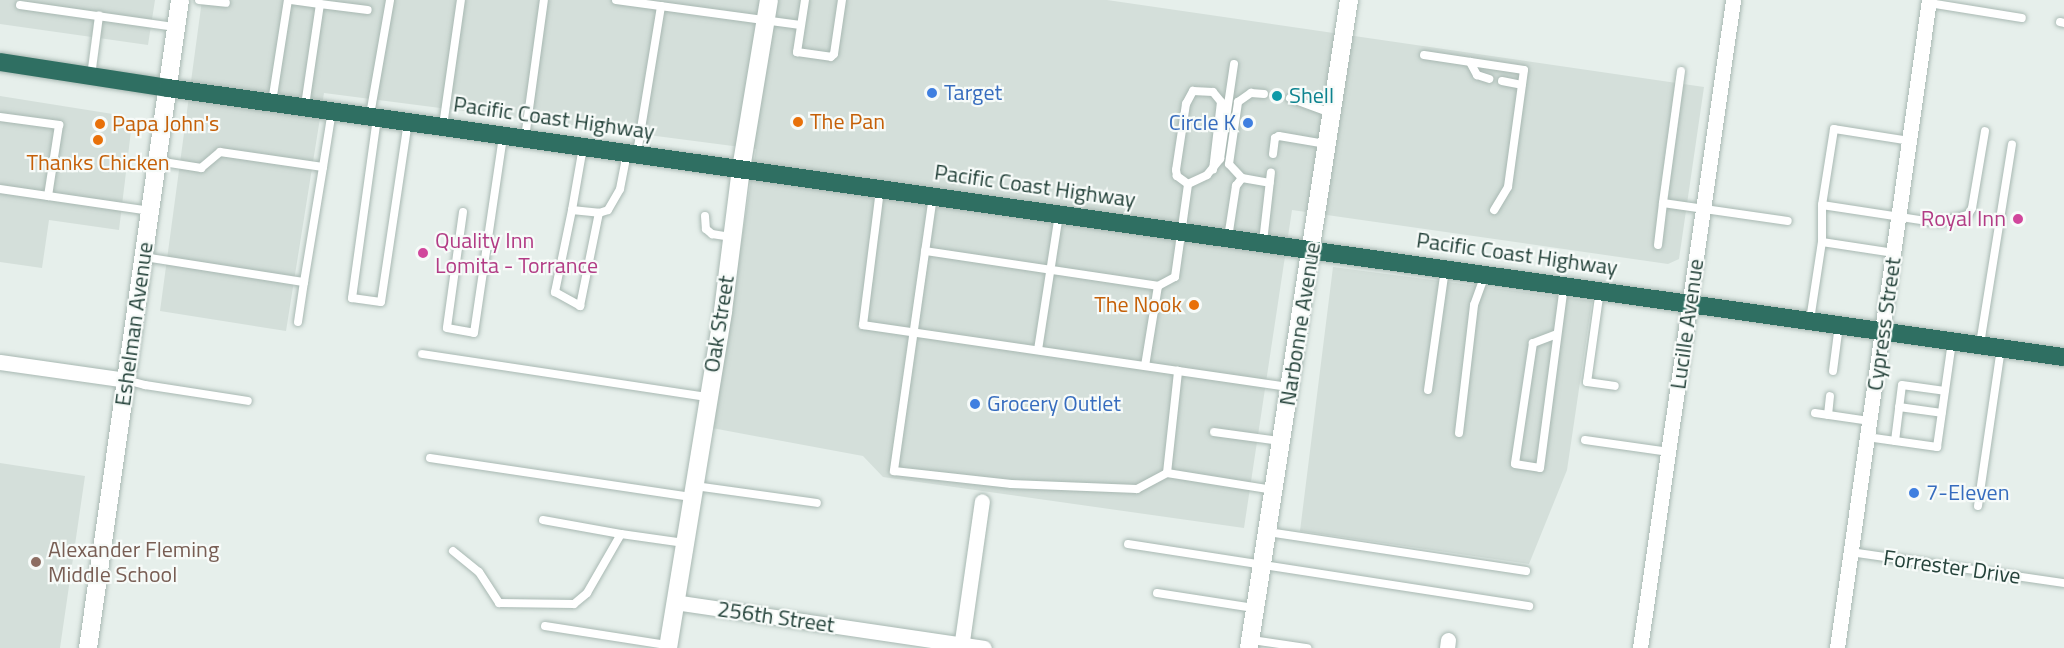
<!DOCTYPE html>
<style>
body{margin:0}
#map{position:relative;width:2064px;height:648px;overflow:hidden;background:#e6efeb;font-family:"Titillium Web",sans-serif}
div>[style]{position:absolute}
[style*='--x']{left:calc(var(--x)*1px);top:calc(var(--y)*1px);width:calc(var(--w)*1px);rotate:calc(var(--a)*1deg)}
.built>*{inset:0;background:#d4dfda}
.roads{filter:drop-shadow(0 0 2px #a8b8b2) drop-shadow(0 0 2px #a8b8b2)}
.lane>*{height:8px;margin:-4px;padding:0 4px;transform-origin:4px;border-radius:4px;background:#fff}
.street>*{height:15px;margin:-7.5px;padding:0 7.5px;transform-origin:7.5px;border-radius:7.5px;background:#fff}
.secondary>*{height:18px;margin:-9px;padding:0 9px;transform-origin:9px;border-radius:9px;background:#fff}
.highway>*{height:18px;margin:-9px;padding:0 9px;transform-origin:9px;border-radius:9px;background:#2f6f62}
.dots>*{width:16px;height:16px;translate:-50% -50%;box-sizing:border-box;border:3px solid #f7fbf9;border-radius:50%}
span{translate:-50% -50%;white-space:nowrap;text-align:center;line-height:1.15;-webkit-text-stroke:4.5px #f7fbf9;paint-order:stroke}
.shop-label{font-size:22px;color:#366cbe}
.left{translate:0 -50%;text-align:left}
.right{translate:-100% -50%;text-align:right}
.culture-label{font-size:22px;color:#0d838f}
.street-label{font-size:22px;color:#24423a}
.food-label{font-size:22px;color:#c56008}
.hotel-label{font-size:22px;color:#b23c85}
.education-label{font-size:22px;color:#785e54}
</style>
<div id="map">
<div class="built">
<i style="clip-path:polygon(0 0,155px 0,148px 45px,0 24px)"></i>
<i style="clip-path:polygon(202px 0,1107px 0,1704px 87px,1679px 259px,1668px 264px,1292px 210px,1244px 528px,883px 477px,863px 456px,712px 428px,756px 149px,324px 93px,286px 331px,160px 311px)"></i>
<i style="clip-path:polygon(0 96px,119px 115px,131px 131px,119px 230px,49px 220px,42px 268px,0 262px)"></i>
<i style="clip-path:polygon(1333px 267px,1592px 301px,1567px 470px,1529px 564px,1300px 531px)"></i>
<i style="clip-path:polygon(0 463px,85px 476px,60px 648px,0 648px)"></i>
</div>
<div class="roads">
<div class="lane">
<i style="--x:199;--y:0;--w:27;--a:6"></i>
<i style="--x:291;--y:0;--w:29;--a:8"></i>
<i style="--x:320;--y:4;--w:103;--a:98.4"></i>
<i style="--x:616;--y:0;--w:186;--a:7.7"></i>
<i style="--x:805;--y:0;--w:53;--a:98.7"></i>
<i style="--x:797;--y:52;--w:34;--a:8"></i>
<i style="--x:831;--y:57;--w:4;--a:-45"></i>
<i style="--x:834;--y:54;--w:55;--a:-81.6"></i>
<i style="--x:1929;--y:3;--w:94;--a:9.2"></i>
<i style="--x:320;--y:4;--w:48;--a:7.1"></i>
<i style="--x:20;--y:5;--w:157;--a:8.1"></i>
<i style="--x:2060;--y:22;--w:4;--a:14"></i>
<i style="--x:1424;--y:55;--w:101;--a:8.5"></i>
<i style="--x:1524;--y:70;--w:118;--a:97.8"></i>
<i style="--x:1508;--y:187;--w:27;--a:121"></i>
<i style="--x:1470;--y:62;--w:15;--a:62"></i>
<i style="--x:1477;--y:75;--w:13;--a:18"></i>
<i style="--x:1681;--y:71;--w:133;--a:97.8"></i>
<i style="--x:1663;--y:203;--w:126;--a:8.2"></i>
<i style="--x:91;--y:76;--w:61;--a:-82.4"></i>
<i style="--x:1502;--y:81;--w:20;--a:11"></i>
<i style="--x:1290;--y:98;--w:44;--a:20.1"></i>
<i style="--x:272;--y:102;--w:103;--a:-81.1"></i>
<i style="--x:370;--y:115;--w:117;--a:-80.1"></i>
<i style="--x:0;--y:117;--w:60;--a:7.7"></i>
<i style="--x:59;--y:125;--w:72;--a:98.8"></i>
<i style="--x:377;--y:118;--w:182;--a:97.9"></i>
<i style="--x:352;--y:298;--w:29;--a:8"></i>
<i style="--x:381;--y:302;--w:182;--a:-81.5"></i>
<i style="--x:443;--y:126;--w:127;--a:-81.9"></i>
<i style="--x:525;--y:138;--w:139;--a:-82.2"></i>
<i style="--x:583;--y:147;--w:64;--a:99.9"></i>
<i style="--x:572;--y:210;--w:27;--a:6"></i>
<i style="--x:599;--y:213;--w:9;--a:-18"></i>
<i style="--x:608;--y:210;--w:24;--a:-60"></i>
<i style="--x:620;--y:189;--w:36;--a:-79"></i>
<i style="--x:637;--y:153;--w:149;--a:-80.7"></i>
<i style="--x:1273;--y:154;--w:16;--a:-83"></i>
<i style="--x:1275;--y:138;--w:4;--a:-27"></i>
<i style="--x:1279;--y:136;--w:48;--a:9.7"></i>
<i style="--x:157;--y:161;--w:45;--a:9"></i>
<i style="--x:201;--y:168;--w:25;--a:-40"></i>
<i style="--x:220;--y:152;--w:104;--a:8.3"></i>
<i style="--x:323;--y:167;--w:57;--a:-80.9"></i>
<i style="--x:1242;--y:178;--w:19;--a:-133"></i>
<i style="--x:1229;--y:164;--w:63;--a:-81.7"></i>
<i style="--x:1238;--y:102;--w:16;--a:-35"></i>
<i style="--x:1251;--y:93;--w:13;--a:4"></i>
<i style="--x:1188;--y:184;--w:14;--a:-144"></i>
<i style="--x:1177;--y:176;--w:6;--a:-99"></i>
<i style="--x:1176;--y:170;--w:67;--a:-81.4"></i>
<i style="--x:1186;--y:104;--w:15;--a:-62"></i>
<i style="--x:1193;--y:91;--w:20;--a:3"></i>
<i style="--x:1213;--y:92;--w:13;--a:51"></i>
<i style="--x:1221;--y:102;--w:68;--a:96.7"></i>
<i style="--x:1188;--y:184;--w:21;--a:-25"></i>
<i style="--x:1207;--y:175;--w:21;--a:-51"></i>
<i style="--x:1220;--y:159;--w:96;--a:-81.6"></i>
<i style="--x:0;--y:189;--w:152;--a:8.3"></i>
<i style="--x:880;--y:190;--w:136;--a:97.2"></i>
<i style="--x:863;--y:325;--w:431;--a:8.3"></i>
<i style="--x:933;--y:196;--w:278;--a:98.1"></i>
<i style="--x:894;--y:471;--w:118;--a:6.3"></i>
<i style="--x:1011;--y:484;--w:126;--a:2.3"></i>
<i style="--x:1137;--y:489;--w:34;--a:-28"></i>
<i style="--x:1167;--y:473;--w:107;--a:9.1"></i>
<i style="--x:1822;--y:205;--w:105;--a:8.7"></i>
<i style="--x:1926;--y:221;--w:14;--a:4"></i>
<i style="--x:1940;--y:222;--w:29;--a:-14"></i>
<i style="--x:1968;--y:215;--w:8;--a:-60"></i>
<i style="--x:1972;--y:208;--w:78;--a:-80.4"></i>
<i style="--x:572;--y:210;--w:84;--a:101.7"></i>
<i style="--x:555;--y:292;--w:29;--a:29"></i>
<i style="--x:580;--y:306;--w:95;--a:-78.5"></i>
<i style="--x:463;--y:212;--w:117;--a:97.9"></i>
<i style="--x:447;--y:328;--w:27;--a:10"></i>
<i style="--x:474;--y:333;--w:198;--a:-81.6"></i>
<i style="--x:705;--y:216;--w:13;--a:86"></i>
<i style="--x:706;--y:229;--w:8;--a:40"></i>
<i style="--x:712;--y:234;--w:20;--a:9"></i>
<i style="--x:1228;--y:238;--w:53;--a:-81.3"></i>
<i style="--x:1236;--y:186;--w:10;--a:-53"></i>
<i style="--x:1242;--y:178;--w:28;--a:10"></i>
<i style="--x:1263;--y:242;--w:70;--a:-83.5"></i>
<i style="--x:1822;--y:242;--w:73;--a:8.7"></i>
<i style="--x:1658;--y:245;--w:42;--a:-83.2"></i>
<i style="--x:925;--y:251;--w:236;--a:8.5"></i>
<i style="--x:144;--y:257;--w:162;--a:8.9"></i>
<i style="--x:304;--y:282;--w:117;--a:-80.6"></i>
<i style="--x:1600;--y:290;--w:93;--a:98"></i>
<i style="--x:1587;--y:382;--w:28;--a:8"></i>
<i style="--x:1810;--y:320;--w:79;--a:-81.3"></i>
<i style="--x:1822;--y:242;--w:37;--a:-90"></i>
<i style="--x:1822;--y:205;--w:77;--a:-81"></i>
<i style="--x:1834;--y:129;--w:77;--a:9"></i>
<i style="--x:298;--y:322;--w:40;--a:-81.5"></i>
<i style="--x:1557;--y:334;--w:26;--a:159"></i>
<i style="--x:1533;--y:343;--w:122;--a:98.5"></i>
<i style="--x:1515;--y:464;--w:25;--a:9"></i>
<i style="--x:1540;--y:468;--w:184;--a:-82.5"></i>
<i style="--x:1980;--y:344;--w:202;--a:-80.9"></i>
<i style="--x:1038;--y:350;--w:137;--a:-81.2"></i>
<i style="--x:422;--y:354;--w:289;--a:8.6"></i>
<i style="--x:1145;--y:366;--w:81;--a:-80.8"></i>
<i style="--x:1158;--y:286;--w:19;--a:-28"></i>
<i style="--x:1175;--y:277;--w:94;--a:-82"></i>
<i style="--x:1833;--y:371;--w:46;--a:-82.6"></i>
<i style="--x:126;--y:380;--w:20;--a:15"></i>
<i style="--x:145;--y:385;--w:104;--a:8.8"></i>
<i style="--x:1428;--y:390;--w:122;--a:-82"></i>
<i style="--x:1899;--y:407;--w:43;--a:7.9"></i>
<i style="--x:1815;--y:413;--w:56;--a:8.3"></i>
<i style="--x:1828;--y:415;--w:19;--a:-84"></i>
<i style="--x:1214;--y:432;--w:67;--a:7.8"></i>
<i style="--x:1459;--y:433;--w:129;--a:-83.3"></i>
<i style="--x:1474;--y:305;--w:32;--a:-70"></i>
<i style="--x:1867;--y:437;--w:71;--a:8.1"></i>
<i style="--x:1937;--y:447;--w:107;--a:-81.9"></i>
<i style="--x:1585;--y:440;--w:85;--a:8.1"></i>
<i style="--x:1895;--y:441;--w:56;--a:-82.9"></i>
<i style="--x:1902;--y:385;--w:43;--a:7.9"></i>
<i style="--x:430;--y:458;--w:264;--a:8.5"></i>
<i style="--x:1167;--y:473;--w:103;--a:-83.8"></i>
<i style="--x:695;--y:486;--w:123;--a:7.9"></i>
<i style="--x:1978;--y:506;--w:159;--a:-81.7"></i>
<i style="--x:543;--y:520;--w:79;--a:10.2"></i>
<i style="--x:1268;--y:532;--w:261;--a:8.6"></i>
<i style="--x:1128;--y:544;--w:406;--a:8.8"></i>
<i style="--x:453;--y:551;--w:33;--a:39"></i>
<i style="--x:479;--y:572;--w:37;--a:57"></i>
<i style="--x:499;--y:603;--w:75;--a:0.8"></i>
<i style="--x:574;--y:604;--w:17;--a:-40"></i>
<i style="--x:587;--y:593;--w:68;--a:-60"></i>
<i style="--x:621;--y:534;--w:64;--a:8.1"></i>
<i style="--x:1851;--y:552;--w:215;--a:8.3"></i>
<i style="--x:1157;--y:593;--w:98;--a:8.8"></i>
<i style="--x:545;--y:626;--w:123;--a:8.9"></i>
<i style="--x:1252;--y:640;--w:56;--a:8.3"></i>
</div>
<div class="street">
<i style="--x:0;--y:362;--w:127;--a:8.1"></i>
<i style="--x:674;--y:602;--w:313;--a:8.4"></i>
<i style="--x:961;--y:648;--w:148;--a:-81.9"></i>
<i style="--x:1447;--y:648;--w:8;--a:-83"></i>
<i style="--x:1640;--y:648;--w:655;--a:-81.83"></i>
<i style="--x:1837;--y:648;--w:654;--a:-81.92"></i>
</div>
<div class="secondary">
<i style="--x:88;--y:648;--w:654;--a:-81.92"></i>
<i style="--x:668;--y:648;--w:341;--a:-80.7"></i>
<i style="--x:723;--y:311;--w:143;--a:-82.8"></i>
<i style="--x:741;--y:169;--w:171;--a:-80.6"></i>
<i style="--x:1249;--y:648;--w:656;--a:-81.23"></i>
</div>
<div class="highway">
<i style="--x:0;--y:62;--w:170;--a:8.8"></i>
<i style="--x:168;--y:88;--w:1915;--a:8.08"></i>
</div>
</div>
<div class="dots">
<i style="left:932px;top:93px;background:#3f7fe0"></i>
<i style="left:1277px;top:96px;background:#0f9aa8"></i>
<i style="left:798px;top:122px;background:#e8710a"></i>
<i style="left:1248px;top:123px;background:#3f7fe0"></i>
<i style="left:100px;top:124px;background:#e8710a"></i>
<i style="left:98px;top:140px;background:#e8710a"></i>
<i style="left:2018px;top:219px;background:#d1479c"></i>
<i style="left:423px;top:253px;background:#d1479c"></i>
<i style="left:1194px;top:305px;background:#e8710a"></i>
<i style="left:975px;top:404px;background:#3f7fe0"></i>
<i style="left:1914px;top:493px;background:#3f7fe0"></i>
<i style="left:36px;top:562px;background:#8d6e63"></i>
</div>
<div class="shop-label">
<span class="left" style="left:944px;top:93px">Target</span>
<span class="right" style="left:1236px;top:123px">Circle K</span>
<span class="left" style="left:987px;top:404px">Grocery Outlet</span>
<span class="left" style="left:1926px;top:493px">7-Eleven</span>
</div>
<div class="culture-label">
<span class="left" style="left:1289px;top:96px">Shell</span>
</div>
<div class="street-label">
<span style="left:554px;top:118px;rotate:8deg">Pacific Coast Highway</span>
<span style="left:1035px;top:186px;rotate:8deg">Pacific Coast Highway</span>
<span style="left:1517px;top:254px;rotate:8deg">Pacific Coast Highway</span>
<span style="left:134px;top:324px;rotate:-82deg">Eshelman Avenue</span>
<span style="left:719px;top:324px;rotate:-81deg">Oak Street</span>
<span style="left:1300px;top:324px;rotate:-81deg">Narbonne Avenue</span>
<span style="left:1687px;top:324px;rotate:-82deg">Lucille Avenue</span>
<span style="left:1884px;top:324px;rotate:-82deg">Cypress Street</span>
<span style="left:1952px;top:567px;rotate:8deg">Forrester Drive</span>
<span style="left:776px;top:617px;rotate:8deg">256th Street</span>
</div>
<div class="food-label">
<span class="left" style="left:810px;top:122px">The Pan</span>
<span class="left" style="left:112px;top:124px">Papa John's</span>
<span style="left:98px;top:163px">Thanks Chicken</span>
<span class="right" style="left:1182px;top:305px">The Nook</span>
</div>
<div class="hotel-label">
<span class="right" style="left:2006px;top:219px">Royal Inn</span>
<span class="left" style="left:435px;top:253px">Quality Inn<br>Lomita - Torrance</span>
</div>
<div class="education-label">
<span class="left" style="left:48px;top:562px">Alexander Fleming<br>Middle School</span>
</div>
</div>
